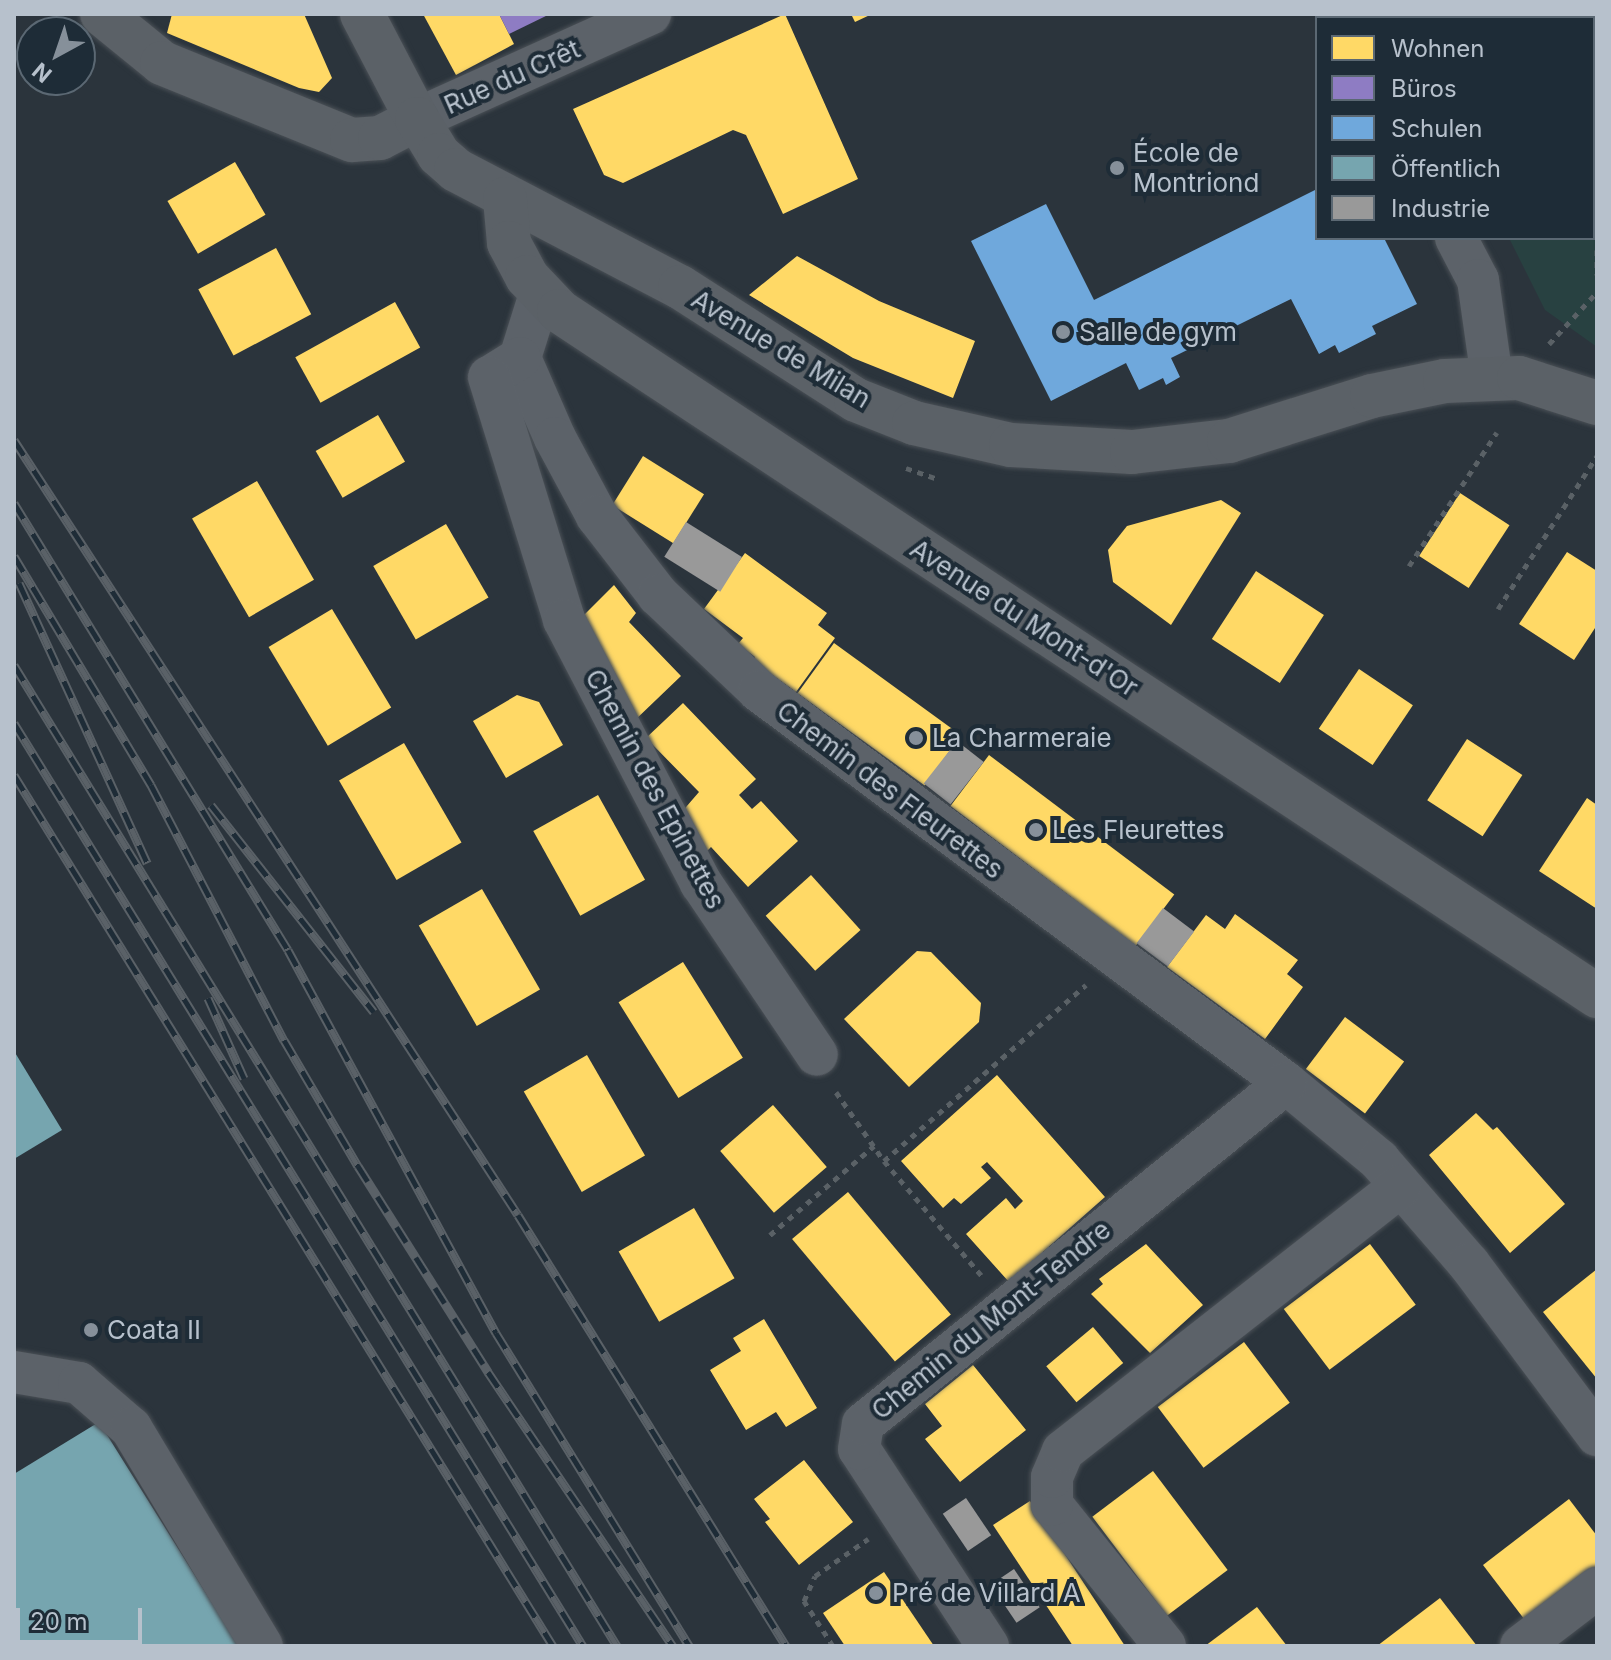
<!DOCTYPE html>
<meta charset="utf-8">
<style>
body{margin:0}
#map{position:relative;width:1611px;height:1660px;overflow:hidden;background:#2b343c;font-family:Inter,sans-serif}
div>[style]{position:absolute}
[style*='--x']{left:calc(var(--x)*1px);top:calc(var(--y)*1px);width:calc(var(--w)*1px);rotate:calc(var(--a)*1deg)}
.green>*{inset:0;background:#284141}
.homes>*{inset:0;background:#ffd966;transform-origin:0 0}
.offices>*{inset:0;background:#8e7cc3}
.schools>*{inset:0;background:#6fa8dc}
.public>*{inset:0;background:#76a5af}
.industry>*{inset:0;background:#999;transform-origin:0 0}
.path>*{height:5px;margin-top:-2.5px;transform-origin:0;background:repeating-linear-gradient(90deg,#5a6166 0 6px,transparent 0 12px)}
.roads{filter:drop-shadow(0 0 2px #4a5056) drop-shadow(0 0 2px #4a5056)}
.street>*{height:42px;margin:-21px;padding:0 21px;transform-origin:21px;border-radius:21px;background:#5c6269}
.secondary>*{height:44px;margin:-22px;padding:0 22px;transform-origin:22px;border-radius:22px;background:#5b6167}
.rail>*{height:9px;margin-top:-4.5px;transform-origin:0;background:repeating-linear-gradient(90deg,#1e2c37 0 18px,#5a6167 0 36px);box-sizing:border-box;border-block:2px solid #5a6167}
.dots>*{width:22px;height:22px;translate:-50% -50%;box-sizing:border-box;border:4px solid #1e2c37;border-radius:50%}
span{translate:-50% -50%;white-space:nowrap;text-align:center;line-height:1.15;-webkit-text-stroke:8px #1e2c37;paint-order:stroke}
.street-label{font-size:26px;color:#b7c1cc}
.poi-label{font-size:26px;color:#b7c1cc}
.left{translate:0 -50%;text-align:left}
.frame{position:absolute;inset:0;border:16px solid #b7c1cc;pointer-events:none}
.legend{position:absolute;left:1315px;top:16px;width:280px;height:224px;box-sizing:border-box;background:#1e2c37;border:2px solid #5b6873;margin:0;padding:10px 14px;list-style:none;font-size:24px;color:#b7c1cc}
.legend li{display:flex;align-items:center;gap:16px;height:40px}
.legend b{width:40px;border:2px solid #5b6873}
.north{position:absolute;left:16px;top:16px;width:80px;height:80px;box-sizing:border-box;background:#1e2c37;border:2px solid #5b6873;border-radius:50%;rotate:220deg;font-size:22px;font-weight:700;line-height:32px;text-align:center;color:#b7c1cc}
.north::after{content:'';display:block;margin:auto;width:28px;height:36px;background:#86909a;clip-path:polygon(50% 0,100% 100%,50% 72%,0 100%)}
.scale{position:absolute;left:16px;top:1608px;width:126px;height:36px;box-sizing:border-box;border:4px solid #b7c1cc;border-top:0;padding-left:10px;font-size:24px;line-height:28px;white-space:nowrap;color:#b7c1cc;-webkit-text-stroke:6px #1e2c37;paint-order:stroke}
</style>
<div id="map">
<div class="green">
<i style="clip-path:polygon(1398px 14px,1597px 14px,1597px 347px,1545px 310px,1509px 238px,1593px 238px,1593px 18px)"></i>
</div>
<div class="homes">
<i style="clip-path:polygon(172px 14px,304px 14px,332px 78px,319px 92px,299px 88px,167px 33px)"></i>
<i style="clip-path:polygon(423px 14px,499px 14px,514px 44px,456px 75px)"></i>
<i style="clip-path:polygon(785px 14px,858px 179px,783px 214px,746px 135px,733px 130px,623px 183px,604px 175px,573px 109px)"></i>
<i style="clip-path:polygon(851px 14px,872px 14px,855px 22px)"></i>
<i style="left:235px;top:162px;width:61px;height:78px;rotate:60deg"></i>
<i style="left:276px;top:248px;width:75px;height:88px;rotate:62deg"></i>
<i style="clip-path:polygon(797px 256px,879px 301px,975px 341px,953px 398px,853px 358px,749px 295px)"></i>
<i style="left:395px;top:302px;width:52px;height:114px;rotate:61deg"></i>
<i style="left:378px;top:415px;width:54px;height:72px;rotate:60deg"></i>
<i style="left:643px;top:456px;width:72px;height:58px;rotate:32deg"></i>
<i style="left:257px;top:481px;width:114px;height:75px;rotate:60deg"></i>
<i style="left:1460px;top:493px;width:59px;height:75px;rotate:33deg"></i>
<i style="clip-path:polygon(1221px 500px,1241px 513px,1171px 625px,1113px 582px,1108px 550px,1127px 526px)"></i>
<i style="left:446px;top:524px;width:85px;height:84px;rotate:60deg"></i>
<i style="clip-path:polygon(1567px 552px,1597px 571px,1597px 625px,1574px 660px,1519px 624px)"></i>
<i style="clip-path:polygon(745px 553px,827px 613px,818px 625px,835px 638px,796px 692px,753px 661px,755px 657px,738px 644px,743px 638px,704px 609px)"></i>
<i style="left:1256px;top:571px;width:81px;height:81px;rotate:33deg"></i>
<i style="clip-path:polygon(614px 585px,636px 613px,629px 622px,681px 676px,632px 723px,573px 626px)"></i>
<i style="left:332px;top:609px;width:115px;height:74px;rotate:59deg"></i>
<i style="left:834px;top:643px;width:157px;height:62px;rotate:36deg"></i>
<i style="left:1359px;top:669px;width:65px;height:72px;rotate:34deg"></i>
<i style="clip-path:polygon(517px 695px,539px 702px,563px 745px,506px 778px,473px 721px)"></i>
<i style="clip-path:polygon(683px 703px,756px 779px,739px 795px,752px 809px,761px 801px,798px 841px,748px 887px,711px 847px,704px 854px,680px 814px,699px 792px,646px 738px)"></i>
<i style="left:1467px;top:739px;width:66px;height:73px;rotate:33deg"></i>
<i style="left:404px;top:743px;width:115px;height:75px;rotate:60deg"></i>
<i style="left:989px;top:755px;width:232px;height:64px;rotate:37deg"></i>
<i style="left:598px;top:795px;width:97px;height:74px;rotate:61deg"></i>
<i style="clip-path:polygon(1587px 798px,1597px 805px,1597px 909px,1539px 871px)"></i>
<i style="left:811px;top:875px;width:74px;height:61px;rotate:48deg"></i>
<i style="left:482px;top:889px;width:116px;height:73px;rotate:60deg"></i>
<i style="clip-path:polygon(1235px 914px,1298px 960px,1287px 974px,1303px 987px,1265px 1039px,1167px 967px,1206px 915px,1225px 929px)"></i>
<i style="clip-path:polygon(917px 951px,931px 952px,981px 1003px,979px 1022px,909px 1087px,844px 1019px)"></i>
<i style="left:683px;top:962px;width:113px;height:76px;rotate:58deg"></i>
<i style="left:1345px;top:1017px;width:74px;height:65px;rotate:37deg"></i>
<i style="left:587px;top:1055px;width:116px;height:73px;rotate:60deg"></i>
<i style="clip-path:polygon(997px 1075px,1105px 1197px,1009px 1282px,966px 1234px,1006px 1198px,1015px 1209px,1023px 1201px,987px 1162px,981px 1167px,991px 1178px,961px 1204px,954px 1198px,943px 1208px,901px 1161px)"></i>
<i style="left:773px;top:1105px;width:82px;height:70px;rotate:49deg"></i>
<i style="clip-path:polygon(1476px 1113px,1493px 1130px,1497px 1127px,1565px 1204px,1510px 1253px,1429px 1155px)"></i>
<i style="left:848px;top:1192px;width:160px;height:73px;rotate:50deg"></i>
<i style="left:694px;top:1208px;width:81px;height:87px;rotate:60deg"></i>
<i style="clip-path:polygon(1146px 1244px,1203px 1305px,1150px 1353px,1091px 1294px,1103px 1284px,1099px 1279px)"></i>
<i style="left:1370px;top:1244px;width:76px;height:108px;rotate:53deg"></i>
<i style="clip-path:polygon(1597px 1269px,1597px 1379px,1543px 1312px)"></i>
<i style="clip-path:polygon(764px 1319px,817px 1408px,786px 1427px,776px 1412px,746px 1430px,710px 1370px,741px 1351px,733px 1338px)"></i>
<i style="left:1093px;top:1327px;width:47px;height:61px;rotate:50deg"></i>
<i style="left:1244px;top:1342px;width:76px;height:108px;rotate:53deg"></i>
<i style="clip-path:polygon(973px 1365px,1026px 1430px,960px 1482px,925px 1439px,942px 1426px,925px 1404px)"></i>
<i style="clip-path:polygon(804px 1460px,853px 1522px,799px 1565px,765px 1522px,770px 1519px,754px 1499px)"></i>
<i style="left:1153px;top:1471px;width:124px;height:76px;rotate:53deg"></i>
<i style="clip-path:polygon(1569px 1499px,1597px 1536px,1597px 1571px,1528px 1624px,1483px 1565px)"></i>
<i style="clip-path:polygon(1030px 1501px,1125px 1646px,1073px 1646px,993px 1525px)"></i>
<i style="clip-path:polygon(884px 1572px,934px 1646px,845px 1646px,823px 1613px)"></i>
<i style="clip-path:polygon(1440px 1598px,1477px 1646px,1377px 1646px)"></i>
<i style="clip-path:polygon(1257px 1607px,1287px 1646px,1205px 1646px)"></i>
</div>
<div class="offices">
<i style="clip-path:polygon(499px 14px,550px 14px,509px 34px)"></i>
</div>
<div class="schools">
<i style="clip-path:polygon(1317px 189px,1317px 238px,1384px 238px,1417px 304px,1372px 326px,1376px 334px,1339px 353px,1335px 345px,1319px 354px,1291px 299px,1171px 358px,1180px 377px,1166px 385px,1163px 378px,1139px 390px,1126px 363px,1051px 401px,971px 241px,1046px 204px,1094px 300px)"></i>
</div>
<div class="public">
<i style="clip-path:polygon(14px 1051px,62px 1130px,14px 1159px)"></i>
<i style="clip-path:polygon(99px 1422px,239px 1646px,14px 1646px,14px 1474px)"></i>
</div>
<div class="industry">
<i style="left:686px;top:522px;width:66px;height:41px;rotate:32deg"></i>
<i style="left:957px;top:741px;width:34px;height:54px;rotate:38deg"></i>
<i style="left:1163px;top:908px;width:39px;height:44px;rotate:37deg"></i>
<i style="left:966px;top:1498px;width:45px;height:28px;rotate:56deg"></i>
<i style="left:1014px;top:1569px;width:46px;height:28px;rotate:56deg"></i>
</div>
<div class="path">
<i style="--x:1491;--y:14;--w:4;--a:63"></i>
<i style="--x:1593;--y:187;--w:6;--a:45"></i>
<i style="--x:1597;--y:250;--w:25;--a:90"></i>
<i style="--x:1549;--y:344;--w:71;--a:-47.3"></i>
<i style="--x:906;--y:468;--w:31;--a:19"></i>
<i style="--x:1409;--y:566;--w:160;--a:-56.7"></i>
<i style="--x:1498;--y:609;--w:182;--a:-57.1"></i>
<i style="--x:836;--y:1092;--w:84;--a:55.2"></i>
<i style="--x:884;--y:1161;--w:150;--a:49.6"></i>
<i style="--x:884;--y:1161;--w:268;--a:-41.1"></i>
<i style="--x:770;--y:1235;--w:137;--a:-40.6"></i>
<i style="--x:833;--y:1646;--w:54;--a:-122.8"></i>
<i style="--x:804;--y:1601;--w:27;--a:-66"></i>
<i style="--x:815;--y:1576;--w:65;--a:-34.9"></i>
</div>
<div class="roads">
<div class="street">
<i style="--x:1345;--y:14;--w:4;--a:63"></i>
<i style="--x:417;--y:119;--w:256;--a:-24.3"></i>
<i style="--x:1456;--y:238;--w:47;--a:62.4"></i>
<i style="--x:1478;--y:280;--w:99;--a:81.9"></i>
<i style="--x:540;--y:294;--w:67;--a:107.4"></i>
<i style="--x:520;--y:358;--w:87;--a:66.4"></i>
<i style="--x:555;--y:438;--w:89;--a:61.7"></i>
<i style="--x:597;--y:516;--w:100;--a:52.3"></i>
<i style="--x:658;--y:595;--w:139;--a:43.5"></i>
<i style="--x:759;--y:691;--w:657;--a:36.64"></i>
<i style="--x:1286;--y:1083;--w:121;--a:39.6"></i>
<i style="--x:1379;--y:1160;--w:138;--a:49.1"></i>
<i style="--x:1469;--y:1264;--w:214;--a:53.2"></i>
<i style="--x:520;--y:358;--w:36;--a:148"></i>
<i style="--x:489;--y:377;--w:254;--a:72.8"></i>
<i style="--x:564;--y:620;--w:297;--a:62.5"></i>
<i style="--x:701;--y:883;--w:207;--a:56"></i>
<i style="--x:14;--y:1372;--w:66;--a:9.6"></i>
<i style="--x:79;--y:1383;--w:69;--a:40.9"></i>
<i style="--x:131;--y:1428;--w:254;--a:59"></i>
<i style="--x:988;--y:1646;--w:235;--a:-123.2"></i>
<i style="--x:859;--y:1449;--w:25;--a:-81"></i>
<i style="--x:863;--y:1424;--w:543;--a:-38.87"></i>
<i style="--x:1165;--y:1646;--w:181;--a:-128.7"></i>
<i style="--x:1052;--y:1505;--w:28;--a:-90"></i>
<i style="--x:1052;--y:1477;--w:28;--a:-67"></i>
<i style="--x:1063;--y:1451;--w:429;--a:-38.1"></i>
<i style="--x:1521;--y:1646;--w:96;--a:-37.3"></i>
</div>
<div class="secondary">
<i style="--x:102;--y:14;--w:77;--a:39.2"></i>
<i style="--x:162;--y:63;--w:205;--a:22.1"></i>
<i style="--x:352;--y:140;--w:28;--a:-4"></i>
<i style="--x:380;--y:138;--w:42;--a:-27.2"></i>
<i style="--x:362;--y:14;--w:119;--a:62.4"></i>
<i style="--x:417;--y:119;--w:42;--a:58.6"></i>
<i style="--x:439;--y:155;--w:23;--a:41"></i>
<i style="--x:456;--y:170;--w:253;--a:27.6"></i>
<i style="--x:680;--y:287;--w:209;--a:32.7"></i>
<i style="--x:856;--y:400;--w:62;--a:21.6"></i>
<i style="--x:914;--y:423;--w:99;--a:12.8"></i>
<i style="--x:1011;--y:445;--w:121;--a:3.3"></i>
<i style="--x:1132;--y:452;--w:98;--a:-6.5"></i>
<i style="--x:1229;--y:441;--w:150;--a:-17.5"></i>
<i style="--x:1372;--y:396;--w:75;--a:-11.6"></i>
<i style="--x:1445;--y:381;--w:74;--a:-2.3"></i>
<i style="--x:1519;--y:378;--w:82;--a:17.8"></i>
<i style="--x:505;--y:199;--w:44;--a:84.8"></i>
<i style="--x:509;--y:243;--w:38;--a:62"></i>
<i style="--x:527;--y:277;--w:47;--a:46.7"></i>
<i style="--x:559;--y:311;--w:1244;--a:33.42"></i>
</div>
</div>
<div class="rail">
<i style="--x:14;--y:440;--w:924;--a:56.96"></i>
<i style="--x:518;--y:1215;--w:508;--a:58.13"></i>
<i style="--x:14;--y:503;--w:524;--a:58.49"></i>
<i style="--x:288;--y:950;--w:436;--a:61.5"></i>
<i style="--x:496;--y:1333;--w:368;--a:58.3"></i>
<i style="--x:14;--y:556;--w:267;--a:59.1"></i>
<i style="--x:151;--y:785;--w:288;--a:62.5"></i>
<i style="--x:284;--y:1040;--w:146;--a:59.6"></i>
<i style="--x:358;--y:1166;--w:244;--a:57.7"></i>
<i style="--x:488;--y:1372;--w:331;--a:56"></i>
<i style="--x:19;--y:583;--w:308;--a:65.4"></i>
<i style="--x:14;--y:665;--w:1152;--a:58.42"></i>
<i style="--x:14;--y:723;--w:1084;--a:58.35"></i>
<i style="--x:14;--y:775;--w:1024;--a:58.25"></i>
<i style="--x:211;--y:805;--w:263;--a:51.8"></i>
<i style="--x:208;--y:998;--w:88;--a:65.8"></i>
</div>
<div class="dots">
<i style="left:1117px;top:168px;background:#86909a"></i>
<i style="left:1063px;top:332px;background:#86909a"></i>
<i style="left:916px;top:738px;background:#86909a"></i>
<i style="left:1036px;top:830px;background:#86909a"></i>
<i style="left:91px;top:1330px;background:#86909a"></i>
<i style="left:876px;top:1593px;background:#86909a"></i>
</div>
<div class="street-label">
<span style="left:512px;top:77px;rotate:-24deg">Rue du Crêt</span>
<span style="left:781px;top:349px;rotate:31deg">Avenue de Milan</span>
<span style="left:1024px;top:618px;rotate:33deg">Avenue du Mont-d'Or</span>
<span style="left:655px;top:789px;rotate:62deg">Chemin des Epinettes</span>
<span style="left:890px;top:790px;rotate:37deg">Chemin des Fleurettes</span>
<span style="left:991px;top:1320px;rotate:-39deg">Chemin du Mont-Tendre</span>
</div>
<div class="poi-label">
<span class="left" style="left:1133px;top:168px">École de<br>Montriond</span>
<span class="left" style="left:1079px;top:332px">Salle de gym</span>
<span class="left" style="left:932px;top:738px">La Charmeraie</span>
<span class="left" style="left:1052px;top:830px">Les Fleurettes</span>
<span class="left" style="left:107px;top:1330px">Coata II</span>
<span class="left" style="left:892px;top:1593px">Pré de Villard A</span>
</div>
<div class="frame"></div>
<ul class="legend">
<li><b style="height:22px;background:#ffd966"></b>Wohnen</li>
<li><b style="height:22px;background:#8e7cc3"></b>Büros</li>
<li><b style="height:22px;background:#6fa8dc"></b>Schulen</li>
<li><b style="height:22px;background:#76a5af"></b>Öffentlich</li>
<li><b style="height:22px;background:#999"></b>Industrie</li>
</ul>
<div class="north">N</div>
<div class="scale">20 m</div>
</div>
